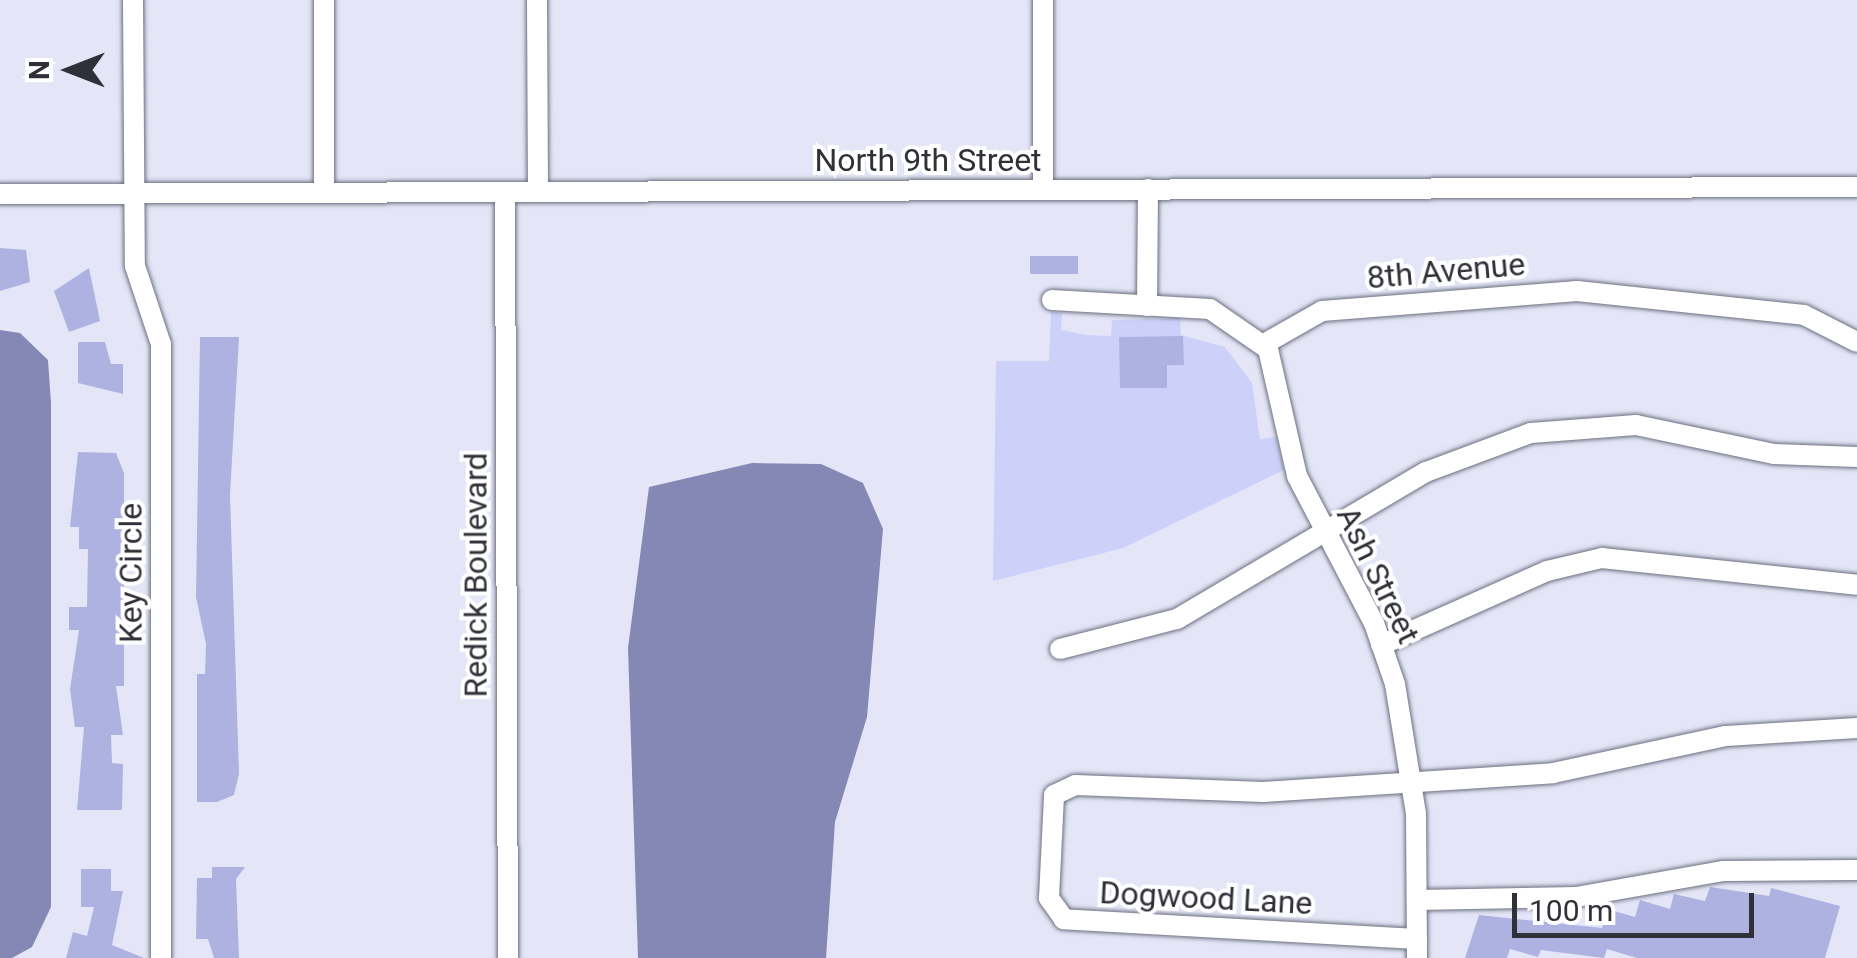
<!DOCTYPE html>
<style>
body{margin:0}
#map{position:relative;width:1857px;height:958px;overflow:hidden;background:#e4e6f8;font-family:Roboto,sans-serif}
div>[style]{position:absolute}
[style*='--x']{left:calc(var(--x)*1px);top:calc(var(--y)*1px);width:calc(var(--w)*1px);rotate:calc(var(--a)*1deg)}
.green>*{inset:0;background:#cdd1fa}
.water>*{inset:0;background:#8588b4}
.building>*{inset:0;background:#aeb2e0;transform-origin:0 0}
.roads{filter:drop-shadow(0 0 2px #6d6f7e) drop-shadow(0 0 2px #6d6f7e)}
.minor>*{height:20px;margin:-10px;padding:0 10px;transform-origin:10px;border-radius:10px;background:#fff}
span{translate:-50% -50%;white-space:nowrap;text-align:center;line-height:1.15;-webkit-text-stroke:8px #fff;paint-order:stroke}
.street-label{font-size:32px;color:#303138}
.north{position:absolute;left:20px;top:20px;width:100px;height:100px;-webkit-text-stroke:8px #fff;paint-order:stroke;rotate:270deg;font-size:28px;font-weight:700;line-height:40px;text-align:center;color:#303138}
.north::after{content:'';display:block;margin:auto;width:35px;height:45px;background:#303138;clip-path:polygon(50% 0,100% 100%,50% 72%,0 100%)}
.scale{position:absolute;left:1512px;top:893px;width:242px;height:45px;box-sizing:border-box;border:5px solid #303138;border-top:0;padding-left:12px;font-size:30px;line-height:35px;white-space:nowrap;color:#303138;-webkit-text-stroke:8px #fff;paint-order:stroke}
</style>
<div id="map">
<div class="green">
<i style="clip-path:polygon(1051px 311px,1062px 314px,1061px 330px,1086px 335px,1111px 336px,1112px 320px,1180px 318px,1181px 335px,1225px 347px,1252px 383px,1260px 439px,1276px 437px,1284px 470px,1123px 548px,993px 581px,996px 361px,1049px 361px)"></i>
</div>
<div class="water">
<i style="clip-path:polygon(0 330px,20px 333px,48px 360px,51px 403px,51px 907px,32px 947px,12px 958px,0 958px)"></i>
<i style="clip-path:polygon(752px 463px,821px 464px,863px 483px,883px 529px,867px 717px,835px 822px,826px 958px,638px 958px,628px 648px,649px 487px)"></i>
</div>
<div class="building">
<i style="clip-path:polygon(0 248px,26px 250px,30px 282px,0 291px)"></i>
<i style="left:1030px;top:256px;width:48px;height:18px"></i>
<i style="clip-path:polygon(89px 268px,100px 321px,69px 332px,54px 291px)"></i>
<i style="clip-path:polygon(1183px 336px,1184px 365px,1167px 365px,1167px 388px,1120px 388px,1119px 337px)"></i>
<i style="clip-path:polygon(200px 337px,239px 337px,230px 495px,239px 774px,234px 795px,217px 802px,197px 802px,197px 674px,205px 674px,206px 644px,196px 597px)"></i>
<i style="clip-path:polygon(78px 342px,105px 342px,111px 364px,123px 364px,123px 394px,78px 383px)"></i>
<i style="clip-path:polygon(78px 452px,116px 453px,124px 473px,124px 686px,116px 686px,123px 735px,111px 735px,112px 763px,123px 764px,122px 810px,77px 810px,84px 727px,75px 727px,70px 689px,79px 630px,69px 630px,69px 607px,87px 607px,88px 549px,79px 549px,79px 527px,70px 527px)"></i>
<i style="clip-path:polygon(212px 867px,245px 867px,236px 879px,239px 958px,214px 958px,208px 939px,196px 939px,197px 878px,212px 878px)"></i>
<i style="clip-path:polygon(81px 869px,111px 869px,111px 891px,123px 891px,112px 945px,144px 958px,66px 958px,73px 932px,87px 936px,94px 907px,81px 907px)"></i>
<i style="clip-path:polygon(1710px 887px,1769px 896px,1771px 888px,1840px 906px,1825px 958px,1637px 958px,1607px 949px,1604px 958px,1541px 950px,1538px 957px,1510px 949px,1507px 958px,1465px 958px,1479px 915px,1602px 928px,1607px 909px,1635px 917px,1640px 900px,1670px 909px,1674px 894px,1705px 901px)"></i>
</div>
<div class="roads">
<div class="minor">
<i style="--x:133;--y:0;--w:266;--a:89.6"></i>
<i style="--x:135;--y:266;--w:82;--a:71.6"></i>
<i style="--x:161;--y:344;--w:614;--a:90"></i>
<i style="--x:324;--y:0;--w:193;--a:90"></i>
<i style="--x:537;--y:0;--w:192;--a:89.7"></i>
<i style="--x:1043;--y:190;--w:190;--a:-90"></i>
<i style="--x:505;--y:193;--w:765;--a:89.78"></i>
<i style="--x:0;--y:194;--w:1857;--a:-0.22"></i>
<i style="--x:1052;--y:300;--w:158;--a:3.3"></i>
<i style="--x:1210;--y:309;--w:70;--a:34.6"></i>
<i style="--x:1268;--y:349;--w:130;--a:77.1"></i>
<i style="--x:1297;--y:476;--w:166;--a:62.4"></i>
<i style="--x:1374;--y:623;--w:65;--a:71"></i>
<i style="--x:1395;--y:684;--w:131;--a:80.8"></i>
<i style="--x:1416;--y:813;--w:145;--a:89.6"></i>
<i style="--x:1147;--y:306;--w:117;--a:-89.5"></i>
<i style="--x:1264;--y:344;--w:67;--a:-29.6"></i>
<i style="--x:1322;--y:311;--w:256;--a:-4.5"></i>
<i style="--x:1577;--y:291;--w:228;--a:6"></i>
<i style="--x:1804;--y:315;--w:59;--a:27"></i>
<i style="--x:1381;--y:645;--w:182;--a:-24"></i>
<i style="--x:1547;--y:571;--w:57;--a:-13.3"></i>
<i style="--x:1602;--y:558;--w:256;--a:6"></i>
<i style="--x:1060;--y:649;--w:121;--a:-14.4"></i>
<i style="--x:1177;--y:619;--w:289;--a:-30.6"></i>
<i style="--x:1426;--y:472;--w:112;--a:-20.4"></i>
<i style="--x:1531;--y:433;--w:105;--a:-4.4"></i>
<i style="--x:1636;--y:425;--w:141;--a:11.9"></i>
<i style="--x:1774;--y:454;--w:83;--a:2.1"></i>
<i style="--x:1417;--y:900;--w:159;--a:-1.1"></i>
<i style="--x:1576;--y:897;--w:150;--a:-10"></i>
<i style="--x:1724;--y:871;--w:133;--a:-0.4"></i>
<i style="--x:1417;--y:939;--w:354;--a:-176.8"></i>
<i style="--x:1064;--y:919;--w:26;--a:-126"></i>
<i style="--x:1049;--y:898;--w:103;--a:-87.2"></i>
<i style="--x:1054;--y:795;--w:23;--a:-25"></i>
<i style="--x:1075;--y:785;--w:188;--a:2.1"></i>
<i style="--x:1263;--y:792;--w:291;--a:-3.7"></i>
<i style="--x:1553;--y:773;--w:177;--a:-12.1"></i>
<i style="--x:1726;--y:736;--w:131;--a:-3.5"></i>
</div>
</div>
<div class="street-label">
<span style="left:928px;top:160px">North 9th Street</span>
<span style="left:1446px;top:271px;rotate:-5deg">8th Avenue</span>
<span style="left:131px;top:573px;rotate:-90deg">Key Circle</span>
<span style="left:476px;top:575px;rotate:-90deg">Redick Boulevard</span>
<span style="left:1378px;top:575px;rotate:64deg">Ash Street</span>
<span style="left:1206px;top:898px;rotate:3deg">Dogwood Lane</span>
</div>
<div class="north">N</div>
<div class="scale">100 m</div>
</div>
